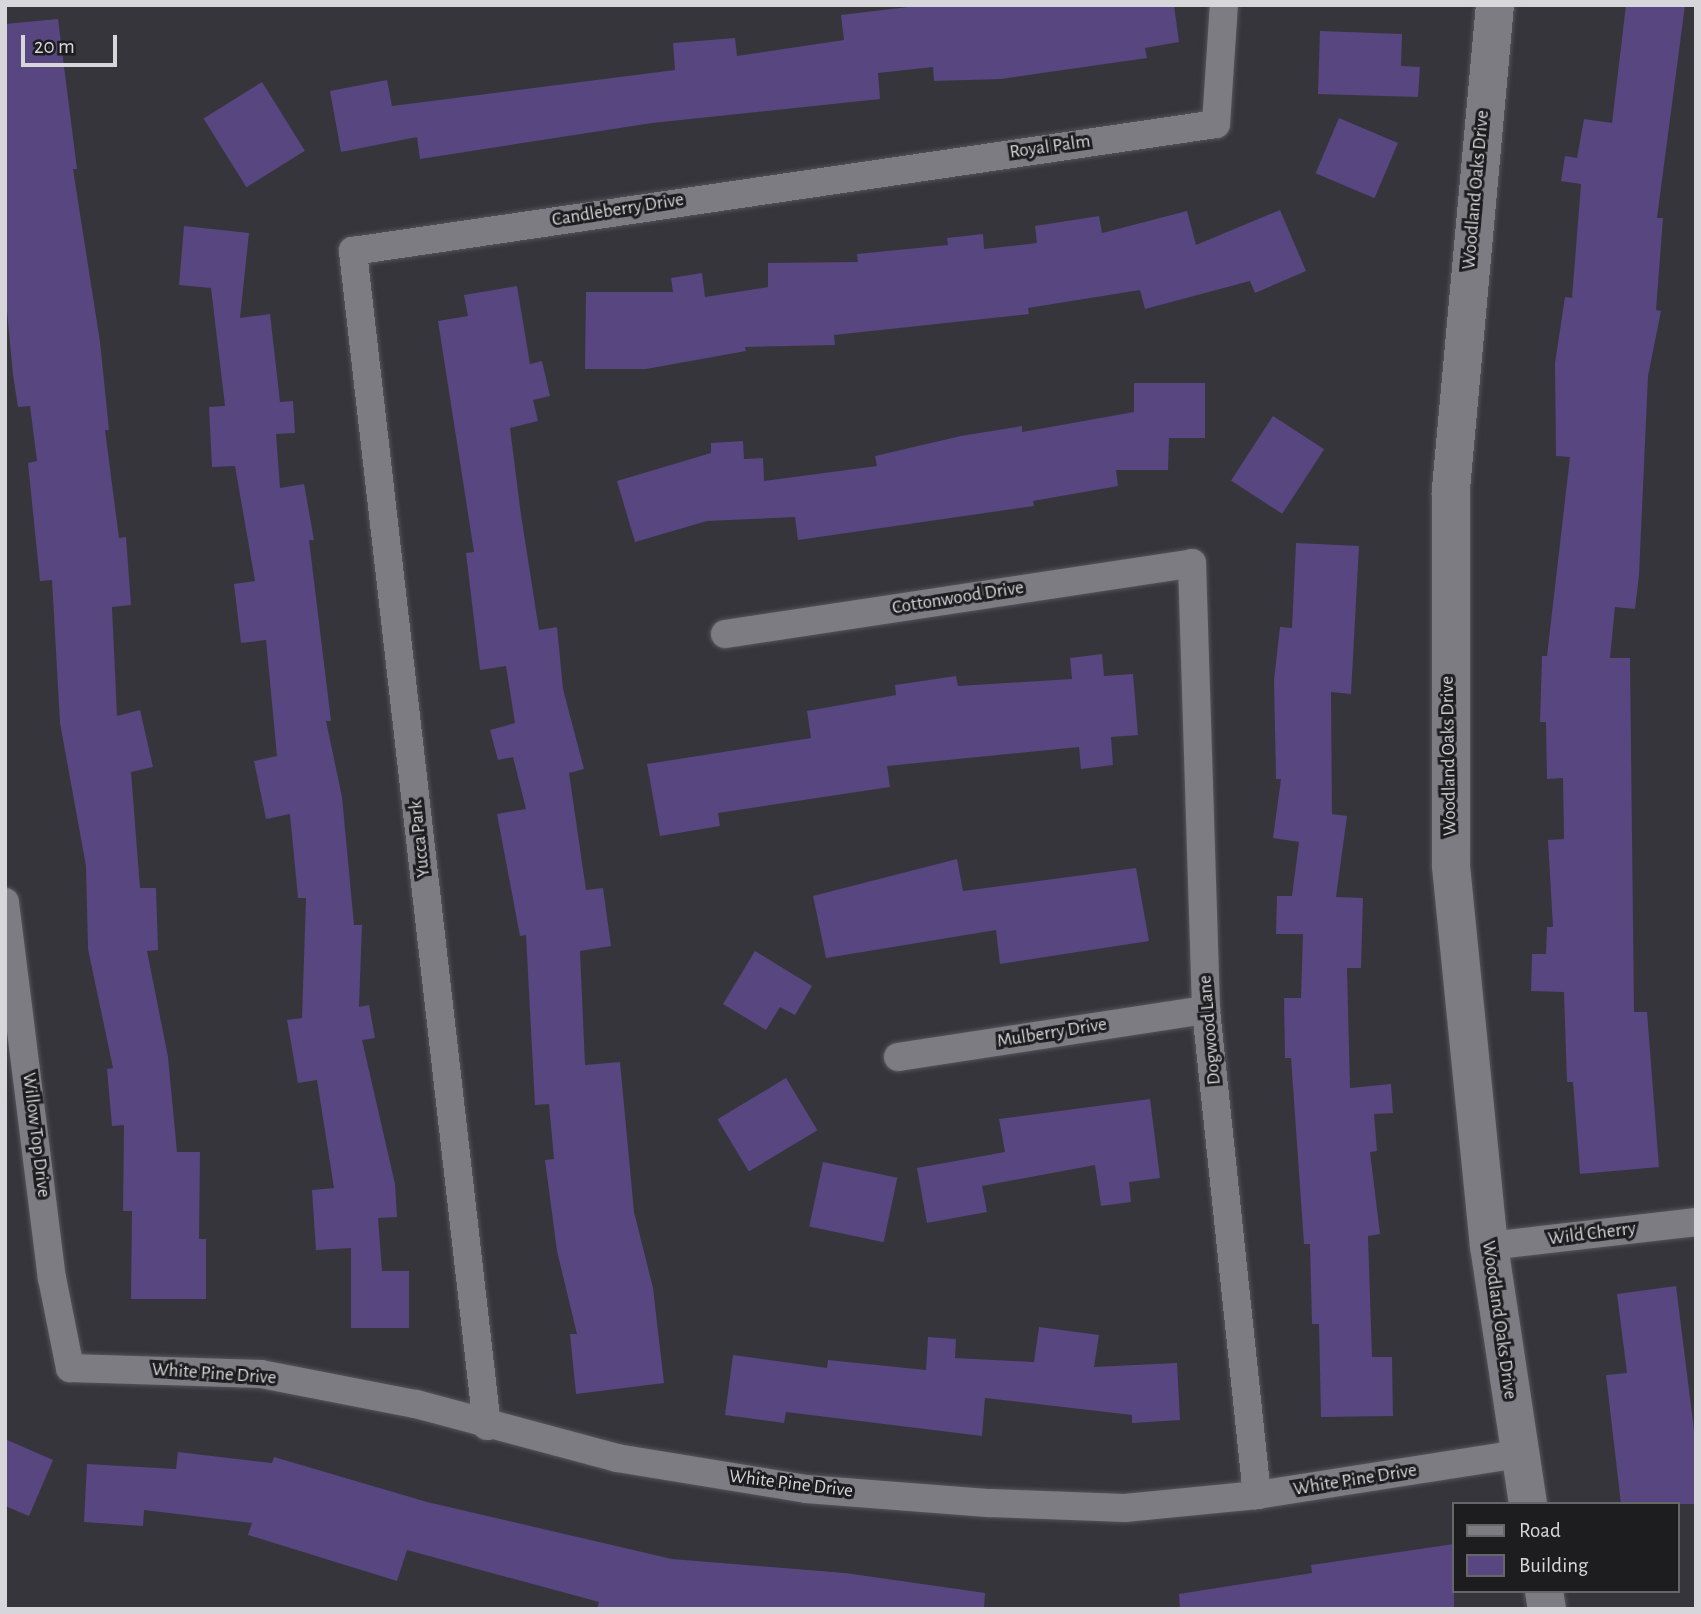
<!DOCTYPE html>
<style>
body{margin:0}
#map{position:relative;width:1701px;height:1614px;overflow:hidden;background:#36353b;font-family:"Alegreya Sans",sans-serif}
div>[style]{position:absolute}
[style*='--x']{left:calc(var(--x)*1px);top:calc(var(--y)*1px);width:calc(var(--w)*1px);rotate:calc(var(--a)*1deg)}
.building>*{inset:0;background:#574680;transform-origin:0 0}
.roads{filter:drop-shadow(0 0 2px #555459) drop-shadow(0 0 2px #555459)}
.street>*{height:28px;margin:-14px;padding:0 14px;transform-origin:14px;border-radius:14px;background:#7e7c83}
.secondary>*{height:38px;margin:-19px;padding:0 19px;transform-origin:19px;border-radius:19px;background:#7e7c83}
span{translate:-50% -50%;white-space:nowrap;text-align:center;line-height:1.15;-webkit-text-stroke:6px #1d1d20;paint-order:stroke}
.street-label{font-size:19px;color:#d7d6da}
.frame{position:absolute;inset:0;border:7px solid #d7d6da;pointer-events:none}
.legend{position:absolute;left:1452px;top:1502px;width:228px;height:91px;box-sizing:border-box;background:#1d1d20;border:2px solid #67676a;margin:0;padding:9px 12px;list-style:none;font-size:21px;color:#d7d6da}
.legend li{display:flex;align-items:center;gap:14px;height:35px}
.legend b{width:35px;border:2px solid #67676a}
.scale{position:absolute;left:21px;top:35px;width:96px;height:32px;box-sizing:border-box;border:4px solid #d7d6da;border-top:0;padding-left:9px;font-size:21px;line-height:24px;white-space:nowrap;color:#d7d6da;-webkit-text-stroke:5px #1d1d20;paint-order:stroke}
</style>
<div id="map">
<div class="building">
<i style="clip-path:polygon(925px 5px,1174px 5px,1179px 42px,1145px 48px,1147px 58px,1001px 79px,934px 81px,933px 67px,878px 73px,880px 99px,652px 123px,420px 159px,417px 137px,341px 152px,330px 91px,387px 80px,392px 106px,675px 70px,673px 43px,735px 38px,737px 56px,844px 40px,841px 15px)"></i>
<i style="clip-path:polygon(1626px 5px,1685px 5px,1657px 218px,1663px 218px,1656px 310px,1661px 311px,1648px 376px,1639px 575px,1635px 609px,1615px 607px,1610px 658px,1630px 658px,1634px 1012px,1647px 1012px,1659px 1167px,1580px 1174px,1573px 1082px,1567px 1082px,1564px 992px,1531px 991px,1532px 954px,1546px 954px,1547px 927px,1553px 927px,1548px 840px,1564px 839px,1563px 778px,1547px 779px,1546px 722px,1540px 722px,1542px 656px,1547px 656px,1570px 457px,1556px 456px,1555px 363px,1565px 297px,1572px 298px,1581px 184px,1561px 181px,1565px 156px,1577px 158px,1584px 119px,1612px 123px)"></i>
<i style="clip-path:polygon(58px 19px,77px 169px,73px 169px,100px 342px,109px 430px,105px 430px,119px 538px,126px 537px,131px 605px,112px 607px,117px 716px,140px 710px,153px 767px,131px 772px,140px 888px,156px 888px,158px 950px,147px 951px,168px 1057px,177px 1152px,200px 1152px,199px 1239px,206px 1239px,206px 1299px,131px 1299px,132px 1211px,123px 1211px,124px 1125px,112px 1126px,107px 1069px,113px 1068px,88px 949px,86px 866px,60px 723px,52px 580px,40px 581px,28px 463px,37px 461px,30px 406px,18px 407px,13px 375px,5px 290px,5px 24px)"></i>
<i style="clip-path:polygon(1320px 31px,1402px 34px,1401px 66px,1420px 67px,1418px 97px,1318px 94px)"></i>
<i style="left:262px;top:82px;width:81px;height:69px;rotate:58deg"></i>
<i style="left:1339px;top:118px;width:64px;height:60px;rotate:23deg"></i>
<i style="clip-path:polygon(1280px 210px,1306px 271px,1255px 293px,1250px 281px,1145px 309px,1140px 290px,1028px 308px,1029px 314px,834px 335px,835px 345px,745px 347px,746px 351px,646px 369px,585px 369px,586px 292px,673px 292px,671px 278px,702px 273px,705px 297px,768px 287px,768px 263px,858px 262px,857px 254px,948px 245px,947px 238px,983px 234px,984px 249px,1037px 243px,1035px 226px,1099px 216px,1102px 233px,1187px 211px,1196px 245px)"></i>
<i style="clip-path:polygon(184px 226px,249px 233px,240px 318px,270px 314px,280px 402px,293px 401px,295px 433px,276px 434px,280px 488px,304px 484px,314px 540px,309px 540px,331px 721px,326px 721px,342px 797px,354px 925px,362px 925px,359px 1007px,369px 1005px,375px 1038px,362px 1040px,395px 1184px,397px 1217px,378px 1218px,382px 1271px,409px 1271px,409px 1328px,351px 1328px,351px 1248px,316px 1250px,312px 1190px,334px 1188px,317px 1080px,298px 1083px,287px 1020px,302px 1018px,306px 898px,298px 898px,290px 814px,266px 819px,254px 761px,277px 756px,266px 640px,241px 643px,234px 584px,255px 581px,235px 466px,212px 467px,209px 407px,225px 406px,211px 288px,179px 285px)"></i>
<i style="clip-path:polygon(517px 286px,530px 364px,542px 361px,550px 396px,533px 400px,538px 421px,510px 428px,521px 515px,539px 630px,557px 627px,563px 689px,584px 769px,569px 773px,586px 890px,603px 888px,611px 946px,580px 951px,585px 1065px,620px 1062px,634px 1212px,653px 1288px,664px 1383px,576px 1394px,570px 1334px,577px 1334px,557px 1251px,545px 1160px,554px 1159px,549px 1104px,535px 1105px,526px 935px,520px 936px,497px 814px,526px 809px,513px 757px,498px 760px,490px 730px,515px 723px,506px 666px,480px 670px,466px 553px,474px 552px,438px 321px,468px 316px,464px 295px)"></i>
<i style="clip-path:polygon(1134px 383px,1205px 383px,1205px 438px,1169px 438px,1168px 470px,1116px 470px,1118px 486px,1033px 501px,1034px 506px,798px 540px,795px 517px,707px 521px,635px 542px,617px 481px,711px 453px,711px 443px,743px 441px,744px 459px,763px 458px,764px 481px,877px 466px,875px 456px,961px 436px,1022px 426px,1022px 432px,1134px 412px)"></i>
<i style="left:1273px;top:416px;width:61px;height:77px;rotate:33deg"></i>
<i style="clip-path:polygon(1296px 543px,1359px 546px,1351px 694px,1331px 692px,1332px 814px,1347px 816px,1336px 897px,1363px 898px,1361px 968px,1347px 968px,1350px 1088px,1391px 1084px,1393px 1113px,1374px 1114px,1377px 1151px,1370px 1152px,1380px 1234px,1368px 1236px,1372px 1357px,1392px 1357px,1393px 1416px,1321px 1417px,1319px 1324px,1312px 1324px,1310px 1244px,1304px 1244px,1291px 1058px,1285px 1058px,1284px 998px,1301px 998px,1303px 934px,1276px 934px,1277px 896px,1292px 896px,1299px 842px,1273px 838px,1281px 779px,1276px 779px,1274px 680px,1280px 627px,1292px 628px)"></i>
<i style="clip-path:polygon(1102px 654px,1104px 676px,1133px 674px,1138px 735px,1111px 737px,1113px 765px,1081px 769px,1079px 747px,887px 766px,890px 787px,718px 813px,720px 826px,660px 836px,647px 764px,811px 738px,807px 711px,896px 695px,895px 685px,956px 676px,958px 686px,1072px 679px,1070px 658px)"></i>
<i style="clip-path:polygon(957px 859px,963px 891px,1136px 868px,1149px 941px,1000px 964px,996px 930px,826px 958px,813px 896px)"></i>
<i style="clip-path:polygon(755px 951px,812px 986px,795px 1015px,780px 1007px,766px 1030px,723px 1004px)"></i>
<i style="left:786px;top:1078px;width:61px;height:80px;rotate:59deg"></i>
<i style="clip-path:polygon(1150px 1099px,1160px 1178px,1129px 1182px,1131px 1202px,1101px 1206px,1095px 1165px,982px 1186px,987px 1212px,927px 1223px,917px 1168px,1005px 1152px,999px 1119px)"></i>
<i style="left:823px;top:1162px;width:76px;height:66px;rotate:12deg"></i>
<i style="clip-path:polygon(1676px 1286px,1696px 1446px,1696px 1504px,1621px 1504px,1606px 1375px,1627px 1373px,1617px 1294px)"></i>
<i style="clip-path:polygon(1039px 1327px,1099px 1335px,1094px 1367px,1177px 1363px,1180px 1420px,1132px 1423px,1132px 1415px,985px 1398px,982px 1436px,786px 1412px,784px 1423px,725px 1415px,733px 1355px,827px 1368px,828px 1360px,926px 1370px,928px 1337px,956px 1339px,955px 1358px,1034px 1362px)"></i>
<i style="clip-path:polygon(5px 1439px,53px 1460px,29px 1516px,5px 1506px)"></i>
<i style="clip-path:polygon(178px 1452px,272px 1463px,274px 1457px,427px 1502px,672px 1559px,845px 1573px,985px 1593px,984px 1609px,597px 1609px,599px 1602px,407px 1550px,397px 1581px,248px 1535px,252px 1523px,144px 1510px,143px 1526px,84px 1522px,87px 1464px,176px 1469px)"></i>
<i style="clip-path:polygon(1454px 1544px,1454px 1609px,1180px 1609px,1179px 1594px,1312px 1573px,1311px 1565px)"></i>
</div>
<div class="roads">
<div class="street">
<i style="--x:725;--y:634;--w:472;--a:-8.6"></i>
<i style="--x:1192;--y:563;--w:447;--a:88.2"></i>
<i style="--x:1206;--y:1010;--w:488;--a:84"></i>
<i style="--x:5;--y:902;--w:379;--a:82.9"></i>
<i style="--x:52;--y:1278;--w:92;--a:78.7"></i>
<i style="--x:70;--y:1368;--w:191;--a:1.8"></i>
<i style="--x:261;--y:1374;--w:158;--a:11"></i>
<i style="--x:416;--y:1404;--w:208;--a:15"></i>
<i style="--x:617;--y:1458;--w:192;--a:9.3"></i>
<i style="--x:806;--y:1489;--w:185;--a:4.4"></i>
<i style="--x:990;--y:1503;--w:135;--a:2.1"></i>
<i style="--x:1125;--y:1508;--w:133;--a:-5.6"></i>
<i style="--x:1257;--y:1495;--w:264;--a:-8.9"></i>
<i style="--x:898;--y:1057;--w:312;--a:-8.7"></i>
<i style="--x:1489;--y:1246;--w:208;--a:-6.6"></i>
<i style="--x:487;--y:1426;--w:1183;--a:-96.51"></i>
<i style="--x:353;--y:251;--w:872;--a:-8.37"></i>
<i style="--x:1216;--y:124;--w:119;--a:-86.2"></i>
</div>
<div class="secondary">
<i style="--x:1495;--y:5;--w:489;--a:95.2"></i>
<i style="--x:1451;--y:492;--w:374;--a:90"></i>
<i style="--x:1451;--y:866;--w:382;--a:84.3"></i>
<i style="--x:1489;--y:1246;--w:261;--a:81.4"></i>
<i style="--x:1544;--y:1591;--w:18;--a:81"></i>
</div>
</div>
<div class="street-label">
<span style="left:1050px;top:147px;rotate:-8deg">Royal Palm</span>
<span style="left:1476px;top:190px;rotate:-85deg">Woodland Oaks Drive</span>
<span style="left:618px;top:210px;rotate:-9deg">Candleberry Drive</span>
<span style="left:958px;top:598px;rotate:-9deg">Cottonwood Drive</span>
<span style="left:1449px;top:756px;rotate:-91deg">Woodland Oaks Drive</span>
<span style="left:420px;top:839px;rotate:-96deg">Yucca Park</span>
<span style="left:1210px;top:1030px;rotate:-95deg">Dogwood Lane</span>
<span style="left:1052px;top:1033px;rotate:-9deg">Mulberry Drive</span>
<span style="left:36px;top:1135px;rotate:83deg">Willow Top Drive</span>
<span style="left:1592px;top:1234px;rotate:-7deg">Wild Cherry</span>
<span style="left:1499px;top:1320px;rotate:82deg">Woodland Oaks Drive</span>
<span style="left:214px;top:1374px;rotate:4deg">White Pine Drive</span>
<span style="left:1355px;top:1480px;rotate:-9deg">White Pine Drive</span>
<span style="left:791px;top:1484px;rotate:7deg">White Pine Drive</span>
</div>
<div class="frame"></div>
<ul class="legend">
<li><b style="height:9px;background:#7e7c83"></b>Road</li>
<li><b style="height:19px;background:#574680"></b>Building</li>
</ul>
<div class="scale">20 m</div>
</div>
